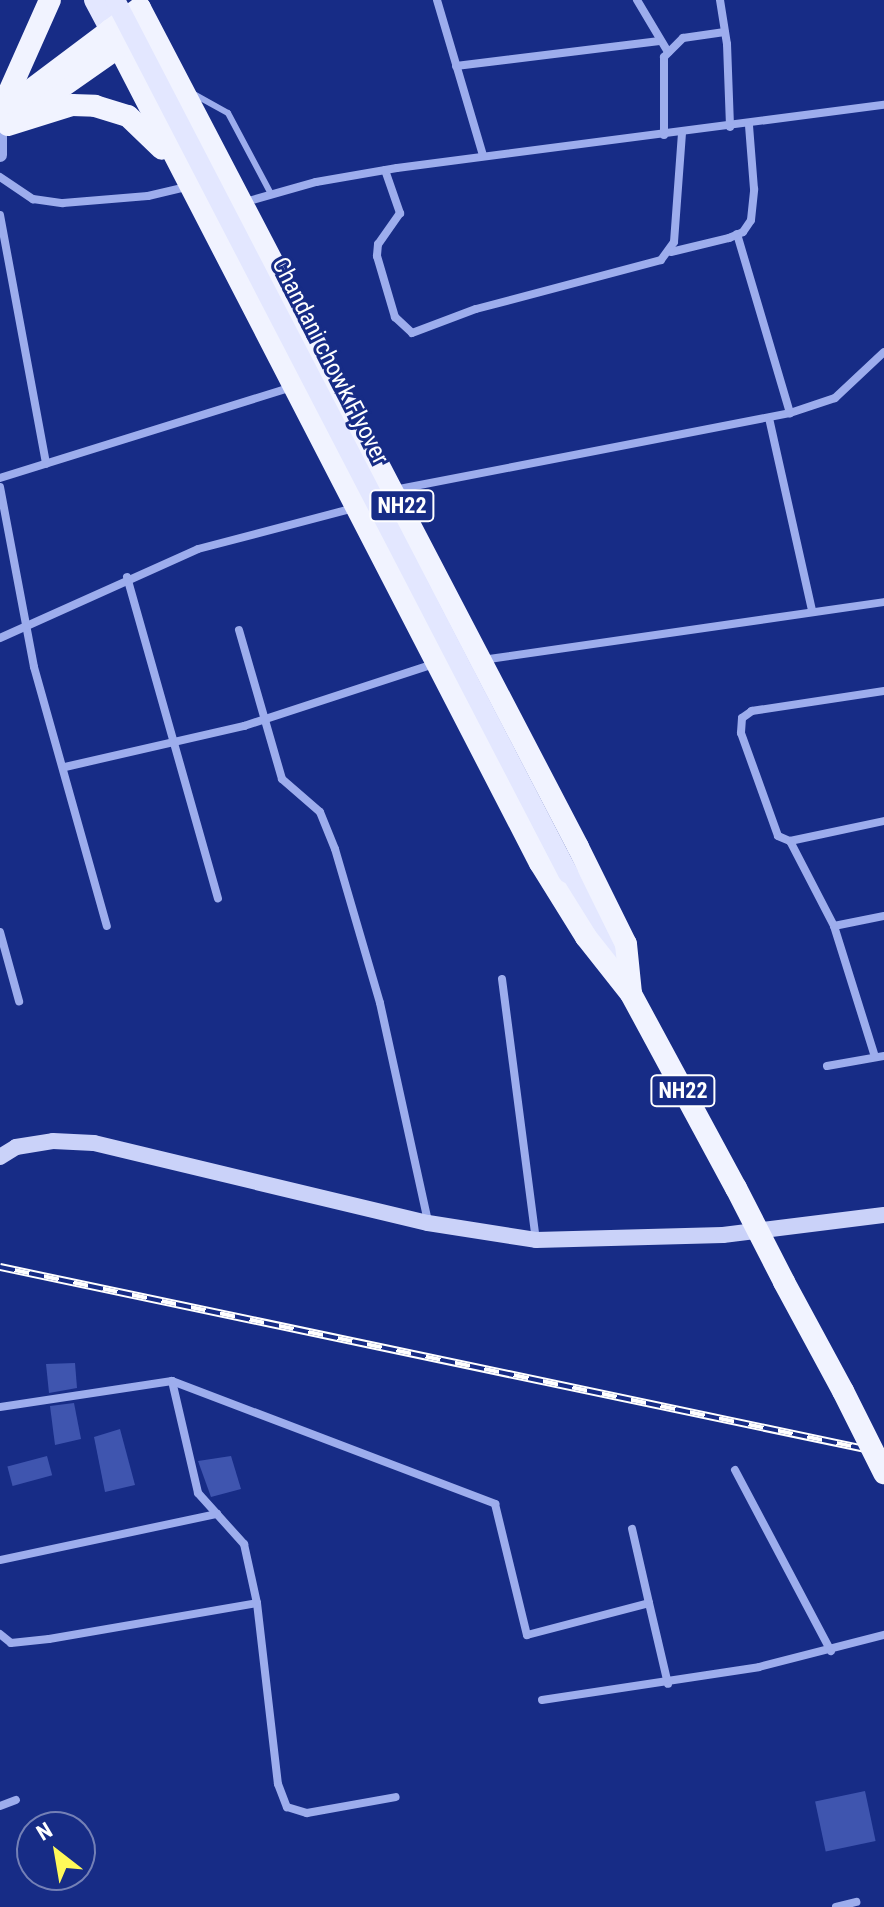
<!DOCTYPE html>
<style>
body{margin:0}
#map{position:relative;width:884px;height:1907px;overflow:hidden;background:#172c86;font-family:"Roboto Condensed",sans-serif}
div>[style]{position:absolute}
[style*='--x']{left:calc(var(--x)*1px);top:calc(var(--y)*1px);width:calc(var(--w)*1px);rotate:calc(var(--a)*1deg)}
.building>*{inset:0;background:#3f55af;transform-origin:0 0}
.service>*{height:6px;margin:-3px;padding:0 3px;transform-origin:3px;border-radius:3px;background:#9daded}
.minor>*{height:8px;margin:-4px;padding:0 4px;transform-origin:4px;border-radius:4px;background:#9daded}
.tertiary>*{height:14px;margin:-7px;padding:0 7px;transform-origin:7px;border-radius:7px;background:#9daded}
.secondary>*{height:16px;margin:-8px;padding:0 8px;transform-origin:8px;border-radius:8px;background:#cad2f9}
.primary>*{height:20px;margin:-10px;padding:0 10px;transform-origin:10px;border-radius:10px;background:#e3e7ff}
.trunk>*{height:22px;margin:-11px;padding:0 11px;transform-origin:11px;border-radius:11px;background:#f1f3ff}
.rail>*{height:8px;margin-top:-4px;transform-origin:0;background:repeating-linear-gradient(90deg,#172c86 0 15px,#fff 0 30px);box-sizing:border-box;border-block:2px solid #fff}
.primary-bridge>*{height:20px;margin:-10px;padding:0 10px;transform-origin:10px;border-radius:10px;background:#e3e7ff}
.trunk-bridge>*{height:22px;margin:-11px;padding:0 11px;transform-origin:11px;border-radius:11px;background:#f1f3ff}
span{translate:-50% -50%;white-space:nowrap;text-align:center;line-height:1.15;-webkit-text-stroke:6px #172c86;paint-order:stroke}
.shield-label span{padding:2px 6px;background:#172c86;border:2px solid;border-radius:6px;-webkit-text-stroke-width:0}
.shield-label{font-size:22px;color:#fff;font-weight:700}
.street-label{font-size:24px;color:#fff}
.north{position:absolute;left:16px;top:1811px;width:80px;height:80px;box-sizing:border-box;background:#172c86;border:2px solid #7480b6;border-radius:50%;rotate:329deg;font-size:22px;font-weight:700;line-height:32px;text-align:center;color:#fff}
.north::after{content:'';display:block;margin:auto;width:28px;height:36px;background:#fff959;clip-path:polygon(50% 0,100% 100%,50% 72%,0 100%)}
</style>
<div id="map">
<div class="building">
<i style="clip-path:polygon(75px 1363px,77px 1388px,49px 1393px,46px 1364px)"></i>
<i style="clip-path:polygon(74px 1403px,81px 1439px,55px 1445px,50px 1406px)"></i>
<i style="clip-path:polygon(120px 1429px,135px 1485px,105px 1492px,94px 1437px)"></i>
<i style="left:47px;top:1456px;width:20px;height:41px;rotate:75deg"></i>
<i style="clip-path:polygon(231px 1456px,241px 1489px,211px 1497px,198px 1461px)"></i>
<i style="left:865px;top:1791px;width:51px;height:51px;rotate:78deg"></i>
</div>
<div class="service">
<i style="--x:190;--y:92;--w:43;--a:28.9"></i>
<i style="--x:228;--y:113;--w:92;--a:62"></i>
</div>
<div class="minor">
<i style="--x:437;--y:0;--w:162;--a:73.5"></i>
<i style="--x:637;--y:0;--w:61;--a:59.2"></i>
<i style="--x:720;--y:0;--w:45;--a:81"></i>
<i style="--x:727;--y:44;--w:83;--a:87.9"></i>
<i style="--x:456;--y:66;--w:205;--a:-7"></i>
<i style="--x:664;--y:135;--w:78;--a:-90"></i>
<i style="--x:664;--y:57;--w:27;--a:-45"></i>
<i style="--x:683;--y:38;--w:42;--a:-8.1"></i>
<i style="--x:385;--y:170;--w:46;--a:70.8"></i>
<i style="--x:400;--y:213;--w:38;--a:125"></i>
<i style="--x:378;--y:244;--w:12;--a:95"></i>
<i style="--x:377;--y:256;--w:64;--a:73.6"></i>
<i style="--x:395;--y:317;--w:23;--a:43"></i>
<i style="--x:412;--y:333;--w:68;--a:-20.6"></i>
<i style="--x:476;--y:309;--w:191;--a:-14.8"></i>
<i style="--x:661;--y:260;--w:22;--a:-54"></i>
<i style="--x:674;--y:242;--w:109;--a:-85.8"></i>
<i style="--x:0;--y:177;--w:40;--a:34"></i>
<i style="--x:33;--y:199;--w:30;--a:8"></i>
<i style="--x:63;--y:203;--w:85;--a:-4.7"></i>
<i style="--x:148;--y:196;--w:43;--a:-13.4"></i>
<i style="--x:245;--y:202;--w:74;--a:-15.7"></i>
<i style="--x:316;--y:182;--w:82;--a:-9.8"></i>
<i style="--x:397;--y:168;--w:491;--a:-7.4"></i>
<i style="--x:0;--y:215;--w:253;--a:79.5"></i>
<i style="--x:737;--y:234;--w:187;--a:73.5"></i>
<i style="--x:671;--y:252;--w:60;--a:-13.6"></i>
<i style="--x:729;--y:238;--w:15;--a:-23"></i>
<i style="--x:743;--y:232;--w:14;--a:-56"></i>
<i style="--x:751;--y:220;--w:31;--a:-84"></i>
<i style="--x:754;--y:189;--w:64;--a:-94.5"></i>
<i style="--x:769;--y:418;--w:198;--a:77.4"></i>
<i style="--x:0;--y:478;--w:306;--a:-17.3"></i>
<i style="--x:0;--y:487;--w:183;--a:79.3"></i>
<i style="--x:34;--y:667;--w:269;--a:74.3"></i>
<i style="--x:394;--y:490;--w:403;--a:-11"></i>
<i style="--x:790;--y:413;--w:47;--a:-18.4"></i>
<i style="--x:835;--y:398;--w:67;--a:-43.2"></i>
<i style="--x:127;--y:577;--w:334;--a:74.2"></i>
<i style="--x:239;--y:630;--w:155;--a:73.9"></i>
<i style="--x:282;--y:779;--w:50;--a:41"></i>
<i style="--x:320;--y:812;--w:40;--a:68"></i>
<i style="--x:335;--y:849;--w:160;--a:73.7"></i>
<i style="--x:380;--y:1003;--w:224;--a:77.6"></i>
<i style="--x:0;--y:638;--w:217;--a:-24.2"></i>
<i style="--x:198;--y:549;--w:161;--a:-14.7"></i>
<i style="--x:482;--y:660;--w:406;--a:-8.2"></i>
<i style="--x:884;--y:691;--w:134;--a:171.4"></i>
<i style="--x:752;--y:711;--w:12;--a:145"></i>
<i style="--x:742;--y:718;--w:15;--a:94"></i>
<i style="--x:741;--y:733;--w:109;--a:70.2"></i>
<i style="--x:778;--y:836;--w:13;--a:23"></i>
<i style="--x:790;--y:841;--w:96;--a:-12"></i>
<i style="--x:65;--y:767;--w:184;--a:-12.9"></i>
<i style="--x:244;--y:726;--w:200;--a:-18.1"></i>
<i style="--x:790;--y:841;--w:96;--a:62.6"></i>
<i style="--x:834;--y:926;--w:137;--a:72.6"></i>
<i style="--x:834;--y:926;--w:51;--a:-11.3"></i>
<i style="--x:0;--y:932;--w:72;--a:74.6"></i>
<i style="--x:502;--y:979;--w:263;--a:82.6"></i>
<i style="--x:827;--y:1066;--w:58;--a:-10"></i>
<i style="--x:172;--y:1381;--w:115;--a:76.9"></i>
<i style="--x:198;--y:1493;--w:69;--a:48"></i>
<i style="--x:244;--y:1544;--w:60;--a:77.6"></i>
<i style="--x:257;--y:1603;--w:182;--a:83.4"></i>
<i style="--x:278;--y:1784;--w:25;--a:69"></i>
<i style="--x:287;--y:1807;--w:21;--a:17"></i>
<i style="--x:307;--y:1813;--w:90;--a:-10.2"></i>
<i style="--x:0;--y:1407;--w:174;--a:-8.6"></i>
<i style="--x:172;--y:1381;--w:346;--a:20.8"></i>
<i style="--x:495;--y:1504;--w:135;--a:76.3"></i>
<i style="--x:527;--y:1635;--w:126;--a:-14.7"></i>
<i style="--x:649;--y:1603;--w:76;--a:-102.9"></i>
<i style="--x:735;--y:1470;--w:205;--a:62.1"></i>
<i style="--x:0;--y:1560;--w:222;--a:-12"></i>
<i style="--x:649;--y:1603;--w:83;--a:76.8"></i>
<i style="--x:0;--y:1634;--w:14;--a:39"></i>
<i style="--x:11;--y:1643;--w:38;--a:-6"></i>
<i style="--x:49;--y:1639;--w:211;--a:-9.8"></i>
<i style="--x:542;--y:1700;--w:219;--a:-8.6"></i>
<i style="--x:759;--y:1667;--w:129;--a:-14.4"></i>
<i style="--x:0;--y:1806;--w:17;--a:-21"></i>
<i style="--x:836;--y:1907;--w:21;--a:-14"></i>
</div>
<div class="tertiary">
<i style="--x:0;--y:155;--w:24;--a:-90"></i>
</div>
<div class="secondary">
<i style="--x:0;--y:1157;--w:19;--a:-32"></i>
<i style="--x:16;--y:1147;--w:37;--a:-9"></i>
<i style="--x:53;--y:1141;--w:41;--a:2.8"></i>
<i style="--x:94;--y:1143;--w:343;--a:13.5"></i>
<i style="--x:428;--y:1223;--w:109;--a:8.9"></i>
<i style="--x:536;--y:1240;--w:187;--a:-1.5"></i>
<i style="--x:723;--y:1235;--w:162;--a:-7.1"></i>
</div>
<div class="primary">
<i style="--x:94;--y:0;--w:34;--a:62"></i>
<i style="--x:568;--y:873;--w:104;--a:62.4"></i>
</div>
<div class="trunk">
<i style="--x:110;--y:30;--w:937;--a:62.7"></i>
<i style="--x:540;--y:863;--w:87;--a:58.1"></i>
<i style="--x:586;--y:937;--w:73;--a:51.7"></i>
<i style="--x:631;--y:994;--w:221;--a:61.6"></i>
<i style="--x:1;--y:110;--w:120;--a:-66"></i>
<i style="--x:26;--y:112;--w:126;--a:-35"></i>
<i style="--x:0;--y:113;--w:175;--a:-36.9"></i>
<i style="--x:140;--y:8;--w:946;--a:62.43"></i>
<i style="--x:578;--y:847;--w:108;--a:63.7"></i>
<i style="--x:626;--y:944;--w:49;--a:84.2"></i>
<i style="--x:8;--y:125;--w:67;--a:-17.4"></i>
<i style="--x:72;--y:105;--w:23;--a:2"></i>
<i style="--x:95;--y:106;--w:34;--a:17"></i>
<i style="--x:128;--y:116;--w:47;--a:44.1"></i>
<i style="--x:784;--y:1282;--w:124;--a:61.6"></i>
</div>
<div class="rail">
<i style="--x:0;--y:1267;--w:903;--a:11.88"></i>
</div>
<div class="primary-bridge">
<i style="--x:115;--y:0;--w:984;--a:62.58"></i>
</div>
<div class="trunk-bridge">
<i style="--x:736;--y:1188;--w:106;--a:62.9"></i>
<i style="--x:843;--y:1391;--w:92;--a:63.4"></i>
</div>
<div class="shield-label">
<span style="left:402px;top:506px">NH22</span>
<span style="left:683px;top:1091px">NH22</span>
</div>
<div class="street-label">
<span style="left:330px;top:361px;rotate:63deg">Chandani chowk Flyover</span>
</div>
<div class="north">N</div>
</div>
